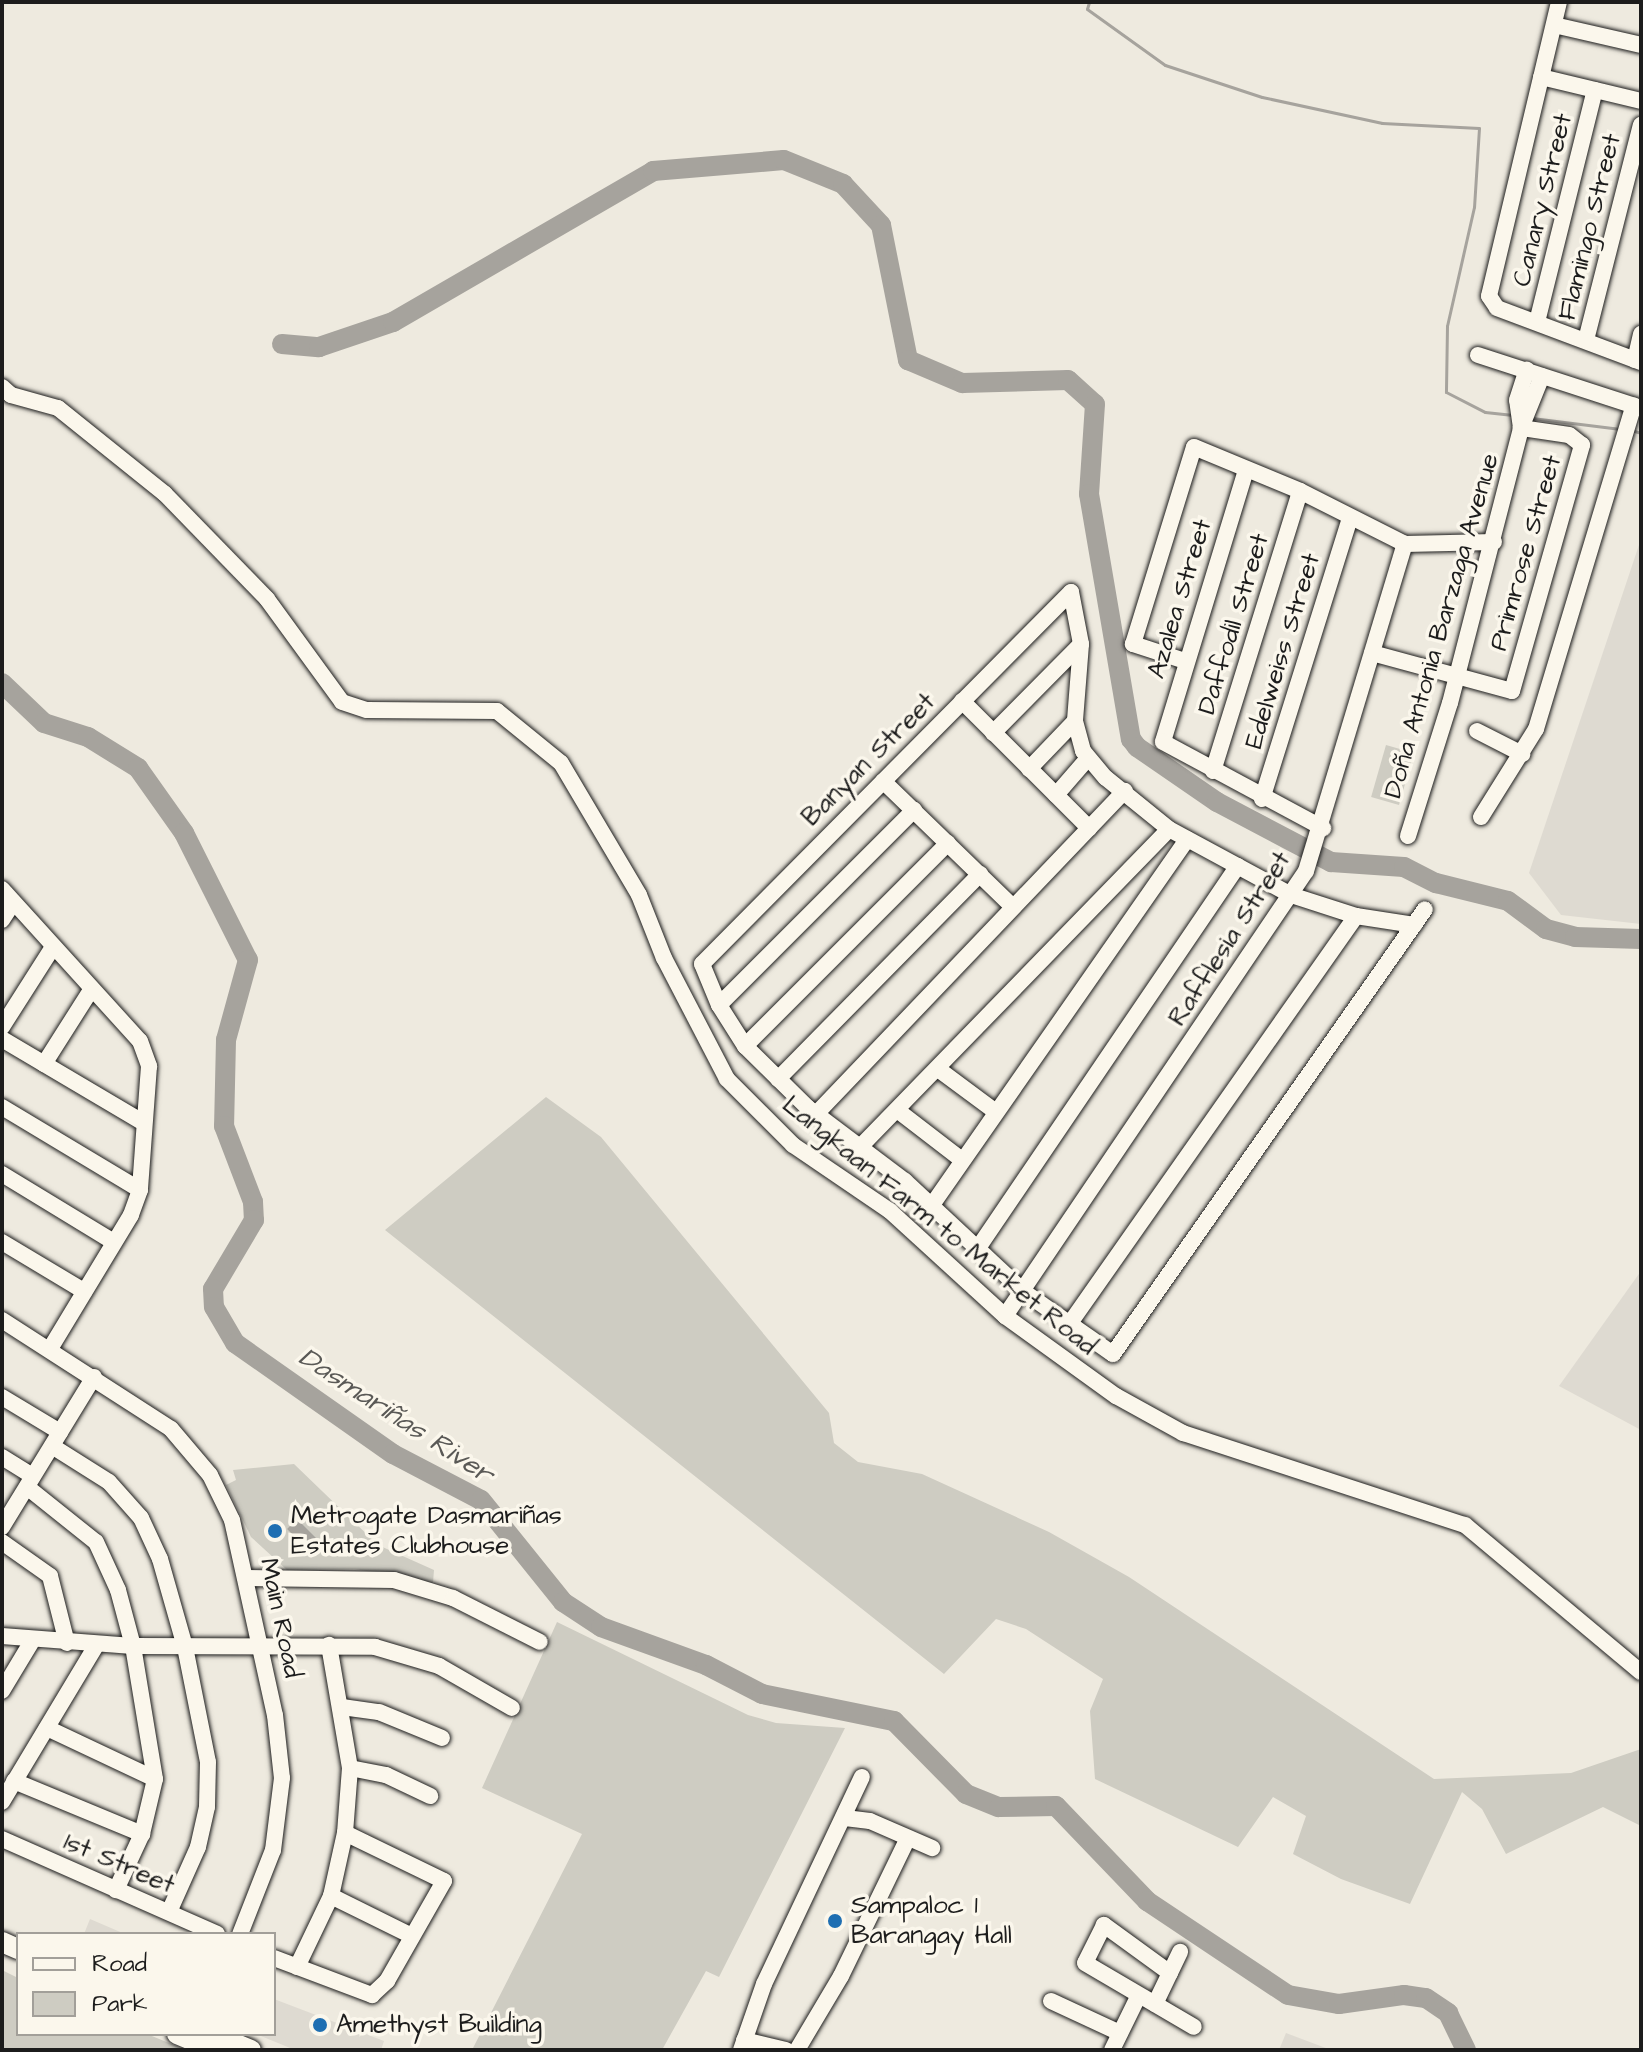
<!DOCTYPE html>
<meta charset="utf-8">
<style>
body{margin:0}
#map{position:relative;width:1643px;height:2052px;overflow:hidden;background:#eeeadf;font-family:"Architects Daughter",sans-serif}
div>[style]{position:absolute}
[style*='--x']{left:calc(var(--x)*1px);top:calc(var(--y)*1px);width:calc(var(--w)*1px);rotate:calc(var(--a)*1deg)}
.built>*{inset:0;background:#dedad1}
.green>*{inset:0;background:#ceccc2;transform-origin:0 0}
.water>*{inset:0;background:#a6a39d;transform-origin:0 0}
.stream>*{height:3px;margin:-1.5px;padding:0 1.5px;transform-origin:1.5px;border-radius:1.5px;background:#a6a39d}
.river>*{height:20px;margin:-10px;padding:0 10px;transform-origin:10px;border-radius:10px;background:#a6a39d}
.roads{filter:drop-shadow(0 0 2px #1c1c1c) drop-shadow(0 0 2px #1c1c1c)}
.minor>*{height:16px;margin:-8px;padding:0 8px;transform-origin:8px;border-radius:8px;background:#fbf7ec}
.major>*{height:20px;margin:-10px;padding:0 10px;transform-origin:10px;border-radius:10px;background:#fbf7ec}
.dots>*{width:22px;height:22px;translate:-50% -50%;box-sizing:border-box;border:4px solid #fbf7ec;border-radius:50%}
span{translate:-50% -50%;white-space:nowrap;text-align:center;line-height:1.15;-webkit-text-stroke:7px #fbf7ec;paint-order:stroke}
.street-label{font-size:26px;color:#1c1c1c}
.poi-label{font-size:26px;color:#1c1c1c}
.left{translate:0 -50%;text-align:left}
.water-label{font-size:28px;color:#5a5956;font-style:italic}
.frame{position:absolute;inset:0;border:4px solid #1c1c1c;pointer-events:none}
.legend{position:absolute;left:16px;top:1932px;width:260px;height:104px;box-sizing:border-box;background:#fbf7ec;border:2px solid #a29f99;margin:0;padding:10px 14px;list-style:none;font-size:24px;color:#1c1c1c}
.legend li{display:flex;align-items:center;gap:16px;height:40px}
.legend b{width:40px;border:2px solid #a29f99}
</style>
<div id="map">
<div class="built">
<i style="clip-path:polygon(1641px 539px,1641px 924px,1561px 915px,1529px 873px)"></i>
<i style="clip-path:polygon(1641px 1271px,1641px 1430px,1559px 1386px)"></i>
<i style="clip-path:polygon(90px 1919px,125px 1934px,84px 1934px)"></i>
<i style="clip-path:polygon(274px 1999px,384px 2041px,381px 2050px,295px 2050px,256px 2034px,274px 2034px)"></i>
<i style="clip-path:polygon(1286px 2033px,1331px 2050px,1279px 2050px)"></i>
</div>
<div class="green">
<i style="left:1386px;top:745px;width:29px;height:54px;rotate:16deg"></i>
<i style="clip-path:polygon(546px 1097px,601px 1137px,829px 1413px,834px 1443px,858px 1462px,922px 1474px,1049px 1532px,1129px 1577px,1434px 1779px,1571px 1773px,1641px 1749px,1641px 1826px,1603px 1807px,1506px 1854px,1482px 1809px,1462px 1792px,1410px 1904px,1341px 1879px,1293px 1854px,1306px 1816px,1273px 1797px,1238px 1847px,1095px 1779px,1090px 1711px,1103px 1679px,1026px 1629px,996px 1619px,944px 1674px,385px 1230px)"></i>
<i style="clip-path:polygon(294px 1464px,378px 1545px,434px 1570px,433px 1583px,355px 1569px,287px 1570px,251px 1537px,226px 1485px,236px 1480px,233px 1470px)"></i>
<i style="clip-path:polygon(557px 1622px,748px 1715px,776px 1723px,845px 1728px,719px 1977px,706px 1971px,662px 2050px,472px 2050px,582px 1834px,482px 1788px)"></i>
<i style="clip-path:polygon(2px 1970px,18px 1978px,18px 2034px,147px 2034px,186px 2050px,2px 2050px)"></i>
</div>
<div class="water">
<i style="left:297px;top:1519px;width:35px;height:14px;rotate:45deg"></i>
</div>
<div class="stream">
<i style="--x:1089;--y:2;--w:7;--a:106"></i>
<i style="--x:1087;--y:9;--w:96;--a:35.7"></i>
<i style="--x:1165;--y:65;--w:102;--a:18.3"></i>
<i style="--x:1262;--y:97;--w:123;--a:12.2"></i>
<i style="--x:1382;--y:123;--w:97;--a:3"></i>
<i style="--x:1479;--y:128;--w:79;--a:93.6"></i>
<i style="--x:1474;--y:207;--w:122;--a:102.8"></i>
<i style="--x:1447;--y:326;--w:66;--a:90.9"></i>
<i style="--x:1446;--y:392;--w:44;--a:27.1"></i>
<i style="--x:1485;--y:412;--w:28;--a:6"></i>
<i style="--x:1532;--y:418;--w:89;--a:7.1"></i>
<i style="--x:1631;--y:430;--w:10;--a:17"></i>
</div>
<div class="river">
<i style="--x:282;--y:344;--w:37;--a:5"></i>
<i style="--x:319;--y:347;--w:78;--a:-18.7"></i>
<i style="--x:393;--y:322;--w:301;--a:-30.1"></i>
<i style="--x:653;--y:171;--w:131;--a:-4.8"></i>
<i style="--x:784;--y:160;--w:64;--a:22.1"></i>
<i style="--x:843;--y:184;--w:56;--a:47.2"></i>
<i style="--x:881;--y:225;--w:138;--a:78.7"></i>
<i style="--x:908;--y:360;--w:59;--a:23.1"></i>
<i style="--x:962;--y:383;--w:106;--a:-1.6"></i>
<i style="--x:1068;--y:380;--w:36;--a:42"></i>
<i style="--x:1095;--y:404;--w:90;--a:93.8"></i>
<i style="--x:1089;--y:494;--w:249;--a:80.3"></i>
<i style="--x:1131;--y:739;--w:10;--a:53"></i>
<i style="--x:1137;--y:747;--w:97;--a:34.5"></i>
<i style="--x:1217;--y:802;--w:129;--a:27.8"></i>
<i style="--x:1331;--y:862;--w:73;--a:3.9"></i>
<i style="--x:1404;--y:867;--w:36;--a:27"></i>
<i style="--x:1436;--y:883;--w:74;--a:14"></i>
<i style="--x:1508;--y:901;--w:47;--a:36.4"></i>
<i style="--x:1546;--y:929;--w:30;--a:15"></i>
<i style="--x:1575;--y:937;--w:66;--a:1.7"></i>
<i style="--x:2;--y:683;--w:58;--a:43.6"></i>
<i style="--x:44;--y:723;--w:46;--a:17.7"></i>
<i style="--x:88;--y:737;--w:59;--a:31.8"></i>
<i style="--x:138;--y:768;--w:80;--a:54.7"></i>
<i style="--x:184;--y:833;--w:142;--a:63.3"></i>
<i style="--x:248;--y:960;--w:83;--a:105.4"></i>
<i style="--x:226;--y:1040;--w:86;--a:91.3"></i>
<i style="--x:224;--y:1126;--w:81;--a:69.1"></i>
<i style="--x:253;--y:1202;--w:18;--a:87"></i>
<i style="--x:254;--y:1220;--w:80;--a:120.7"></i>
<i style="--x:213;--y:1289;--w:18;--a:87"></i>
<i style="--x:214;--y:1307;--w:42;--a:59.7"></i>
<i style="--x:235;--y:1343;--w:193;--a:35.1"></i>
<i style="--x:393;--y:1454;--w:99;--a:27.6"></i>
<i style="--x:481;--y:1500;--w:131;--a:51.2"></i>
<i style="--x:563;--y:1602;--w:45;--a:33.3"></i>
<i style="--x:601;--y:1627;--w:112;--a:19.9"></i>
<i style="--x:706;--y:1665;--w:63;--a:27.4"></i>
<i style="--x:762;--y:1694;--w:135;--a:11.6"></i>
<i style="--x:894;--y:1721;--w:103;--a:45.4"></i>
<i style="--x:966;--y:1794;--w:35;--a:22"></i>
<i style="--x:999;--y:1807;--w:57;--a:-1"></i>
<i style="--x:1056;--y:1806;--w:132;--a:46.2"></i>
<i style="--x:1147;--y:1901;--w:169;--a:33.7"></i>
<i style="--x:1288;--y:1995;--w:52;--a:10"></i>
<i style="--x:1339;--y:2004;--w:66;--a:-7.9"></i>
<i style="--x:1404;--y:1995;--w:22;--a:8"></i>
<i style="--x:1426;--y:1998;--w:27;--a:34"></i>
<i style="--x:1448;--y:2013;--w:41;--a:64.1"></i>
</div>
<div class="roads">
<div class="minor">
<i style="--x:1559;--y:2;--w:302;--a:103.4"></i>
<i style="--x:1489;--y:296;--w:14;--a:56"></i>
<i style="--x:1497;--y:308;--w:154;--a:20.6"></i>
<i style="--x:1554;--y:25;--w:89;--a:12.9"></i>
<i style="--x:1541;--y:77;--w:103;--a:13.5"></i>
<i style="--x:1537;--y:322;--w:239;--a:-76"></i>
<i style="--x:1586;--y:340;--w:222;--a:-75.7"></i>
<i style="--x:1478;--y:355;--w:171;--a:18"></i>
<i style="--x:1635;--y:360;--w:27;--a:-77"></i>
<i style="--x:2;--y:387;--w:12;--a:42"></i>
<i style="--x:11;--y:395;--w:49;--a:15.5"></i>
<i style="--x:58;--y:408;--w:137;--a:38.8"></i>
<i style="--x:165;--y:494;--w:146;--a:45.8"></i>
<i style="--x:267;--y:599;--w:127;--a:53.9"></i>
<i style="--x:342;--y:702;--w:26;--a:18"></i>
<i style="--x:367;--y:710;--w:130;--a:0.4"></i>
<i style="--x:497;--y:711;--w:82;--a:39.1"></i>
<i style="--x:561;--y:763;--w:153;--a:59.4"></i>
<i style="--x:639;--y:895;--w:68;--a:68.4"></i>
<i style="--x:664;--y:958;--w:136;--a:62.5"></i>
<i style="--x:727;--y:1079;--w:93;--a:45"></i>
<i style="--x:793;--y:1145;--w:117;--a:34.2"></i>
<i style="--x:890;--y:1211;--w:156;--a:42.4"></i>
<i style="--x:1005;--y:1316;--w:137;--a:35.8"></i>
<i style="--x:1116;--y:1396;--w:77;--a:28.9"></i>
<i style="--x:1183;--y:1433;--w:297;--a:18.1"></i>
<i style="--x:1465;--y:1525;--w:229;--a:39.9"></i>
<i style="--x:1521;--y:428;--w:28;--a:-98"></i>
<i style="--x:1517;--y:400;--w:32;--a:-72"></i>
<i style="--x:1246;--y:470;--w:284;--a:107"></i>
<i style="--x:1163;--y:742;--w:182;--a:28.3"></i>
<i style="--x:1071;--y:592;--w:524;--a:134.77"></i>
<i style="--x:702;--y:964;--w:44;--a:67.5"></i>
<i style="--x:719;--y:1005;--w:49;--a:57.6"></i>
<i style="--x:745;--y:1046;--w:88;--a:44.5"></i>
<i style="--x:808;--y:1108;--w:121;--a:37"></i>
<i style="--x:905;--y:1181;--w:163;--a:43"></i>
<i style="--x:1024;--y:1292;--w:108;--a:34.9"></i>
<i style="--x:1113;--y:1354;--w:543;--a:-54.96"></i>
<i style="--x:1071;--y:592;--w:53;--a:79.1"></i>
<i style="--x:1081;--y:644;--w:77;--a:94.5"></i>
<i style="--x:1075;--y:721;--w:31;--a:75"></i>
<i style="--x:1083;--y:751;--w:35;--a:50"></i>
<i style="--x:1106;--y:778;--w:81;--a:39"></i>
<i style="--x:1169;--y:829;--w:139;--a:28.4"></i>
<i style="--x:1291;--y:895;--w:68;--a:17.9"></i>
<i style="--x:1356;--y:916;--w:59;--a:8.8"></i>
<i style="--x:1372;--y:653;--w:145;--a:15.2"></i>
<i style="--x:1512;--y:691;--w:256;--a:-74.1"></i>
<i style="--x:1582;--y:445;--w:16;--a:-142"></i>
<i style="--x:1569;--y:435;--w:49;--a:-171.7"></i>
<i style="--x:1185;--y:661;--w:55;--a:-161.9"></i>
<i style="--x:1133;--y:644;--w:206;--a:-72.8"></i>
<i style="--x:1194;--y:447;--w:115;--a:22.5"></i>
<i style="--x:1300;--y:491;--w:118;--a:26.8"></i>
<i style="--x:1405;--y:544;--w:89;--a:-1.3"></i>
<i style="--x:962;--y:701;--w:180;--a:45"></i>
<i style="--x:1477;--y:731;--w:51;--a:27.1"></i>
<i style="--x:993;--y:733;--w:125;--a:-45.3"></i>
<i style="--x:1029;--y:769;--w:66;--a:-46.2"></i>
<i style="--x:1213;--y:771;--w:293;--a:-72.7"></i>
<i style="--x:883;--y:781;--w:181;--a:44.1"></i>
<i style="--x:1056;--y:795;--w:49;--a:-49.1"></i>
<i style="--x:1262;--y:799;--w:294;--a:-72.6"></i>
<i style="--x:1481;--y:817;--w:104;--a:-58"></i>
<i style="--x:1536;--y:729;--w:338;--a:-73.2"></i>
<i style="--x:1408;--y:836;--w:139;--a:-72.5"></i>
<i style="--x:1450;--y:703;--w:284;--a:-75.5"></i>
<i style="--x:1521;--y:428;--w:56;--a:-68"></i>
<i style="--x:2;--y:889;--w:205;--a:47.8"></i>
<i style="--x:140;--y:1041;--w:27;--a:70"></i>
<i style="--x:149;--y:1066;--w:124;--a:94.2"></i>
<i style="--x:140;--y:1190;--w:27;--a:110"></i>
<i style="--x:131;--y:1215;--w:157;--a:121.2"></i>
<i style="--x:2;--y:920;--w:20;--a:-57"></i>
<i style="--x:719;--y:1005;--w:276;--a:-45"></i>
<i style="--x:2;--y:1027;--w:95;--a:-57.5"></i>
<i style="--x:2;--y:1039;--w:165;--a:30.6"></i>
<i style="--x:745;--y:1046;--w:287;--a:-45"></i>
<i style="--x:44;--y:1064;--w:88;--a:-57.6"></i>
<i style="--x:938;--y:1069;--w:72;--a:36.6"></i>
<i style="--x:778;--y:1079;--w:288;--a:-45.4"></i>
<i style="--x:2;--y:1107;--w:161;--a:31"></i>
<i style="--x:897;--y:1110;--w:82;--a:37.6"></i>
<i style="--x:816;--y:1114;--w:447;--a:-46.3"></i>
<i style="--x:860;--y:1147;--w:443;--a:-45.8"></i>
<i style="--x:2;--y:1174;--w:131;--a:31.3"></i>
<i style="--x:932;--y:1205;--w:446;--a:-55.1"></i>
<i style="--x:2;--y:1242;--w:96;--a:30.9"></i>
<i style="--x:978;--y:1248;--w:462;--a:-55.8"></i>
<i style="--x:1005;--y:1316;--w:537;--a:-55.93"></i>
<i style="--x:1306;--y:871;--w:342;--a:-73.2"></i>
<i style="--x:2;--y:1320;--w:201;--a:32.8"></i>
<i style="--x:171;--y:1429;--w:60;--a:49.7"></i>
<i style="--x:210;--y:1475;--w:50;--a:63.9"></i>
<i style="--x:232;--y:1520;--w:200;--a:77.6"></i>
<i style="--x:275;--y:1715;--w:63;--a:83.7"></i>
<i style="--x:282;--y:1778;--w:73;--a:97.1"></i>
<i style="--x:273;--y:1850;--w:90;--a:111.4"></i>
<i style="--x:1068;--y:1326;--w:501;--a:-54.91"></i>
<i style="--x:2;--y:1397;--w:68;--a:31.1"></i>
<i style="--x:52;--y:1446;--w:67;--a:32.3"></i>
<i style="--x:109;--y:1482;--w:48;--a:48.4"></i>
<i style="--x:141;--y:1518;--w:45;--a:65.1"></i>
<i style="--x:160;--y:1559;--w:91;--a:74.1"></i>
<i style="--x:185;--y:1647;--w:117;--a:78.7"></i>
<i style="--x:208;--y:1762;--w:45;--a:91.3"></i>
<i style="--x:207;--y:1807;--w:41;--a:102.7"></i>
<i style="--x:198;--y:1847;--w:71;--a:114"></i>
<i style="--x:2;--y:1457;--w:36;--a:32"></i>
<i style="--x:27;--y:1487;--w:88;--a:38.6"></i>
<i style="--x:96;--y:1542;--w:53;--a:65.4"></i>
<i style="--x:118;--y:1590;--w:58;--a:75"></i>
<i style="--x:133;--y:1646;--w:135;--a:80.6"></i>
<i style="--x:155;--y:1779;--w:57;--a:103.3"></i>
<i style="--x:142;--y:1834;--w:62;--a:114.9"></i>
<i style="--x:2;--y:1527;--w:176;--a:-58.5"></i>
<i style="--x:2;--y:1542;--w:59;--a:35.3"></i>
<i style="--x:50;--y:1576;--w:69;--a:75.8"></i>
<i style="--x:247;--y:1578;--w:147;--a:0.8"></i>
<i style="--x:394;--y:1580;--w:62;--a:17"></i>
<i style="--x:453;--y:1598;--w:97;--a:26.8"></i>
<i style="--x:2;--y:1636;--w:131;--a:4.4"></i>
<i style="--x:133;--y:1646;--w:242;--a:0.2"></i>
<i style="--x:375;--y:1647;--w:67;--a:16.5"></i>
<i style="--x:439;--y:1666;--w:84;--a:29.9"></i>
<i style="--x:2;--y:1691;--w:58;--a:-59"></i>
<i style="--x:342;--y:1707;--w:37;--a:8"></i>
<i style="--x:379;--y:1712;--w:68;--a:22.4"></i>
<i style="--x:47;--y:1728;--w:119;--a:25.3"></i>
<i style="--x:350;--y:1768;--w:37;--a:11"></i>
<i style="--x:386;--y:1775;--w:49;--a:25.5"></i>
<i style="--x:14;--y:1781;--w:139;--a:22.5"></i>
<i style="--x:2;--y:1802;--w:184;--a:-59"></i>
<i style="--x:845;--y:1818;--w:25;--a:7"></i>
<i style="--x:870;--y:1821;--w:68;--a:23.5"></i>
<i style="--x:2;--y:1839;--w:235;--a:23.8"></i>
<i style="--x:331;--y:1896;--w:90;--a:26.3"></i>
<i style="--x:274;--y:1958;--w:105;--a:20.7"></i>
<i style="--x:372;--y:1995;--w:21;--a:-43"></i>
<i style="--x:387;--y:1981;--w:115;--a:-60.3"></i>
<i style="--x:444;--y:1881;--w:110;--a:-154.1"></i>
<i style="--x:297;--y:1967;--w:79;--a:-64.4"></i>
<i style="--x:331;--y:1896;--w:65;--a:-77.5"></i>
<i style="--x:345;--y:1833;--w:65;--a:-85.6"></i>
<i style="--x:350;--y:1768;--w:125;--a:-99.7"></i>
<i style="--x:1170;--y:1973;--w:82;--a:-144"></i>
<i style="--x:1104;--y:1925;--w:42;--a:116.6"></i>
<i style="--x:1085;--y:1963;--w:126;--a:30.4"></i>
<i style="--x:1051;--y:2001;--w:76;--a:24.9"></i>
<i style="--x:1155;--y:2004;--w:58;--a:-64.3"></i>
<i style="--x:744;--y:2040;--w:43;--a:13.4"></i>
<i style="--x:741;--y:2050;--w:70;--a:-70.8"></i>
<i style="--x:764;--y:1984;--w:229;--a:-64.7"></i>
<i style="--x:797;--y:2050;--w:86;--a:-59.3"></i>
<i style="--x:841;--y:1976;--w:153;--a:-64.1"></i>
<i style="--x:1112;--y:2050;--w:61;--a:-63.9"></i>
</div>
<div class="major">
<i style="--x:2;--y:1942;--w:17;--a:24"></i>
<i style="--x:177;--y:2034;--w:41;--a:22.8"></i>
<i style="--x:212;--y:2034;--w:42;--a:22.3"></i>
</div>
</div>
<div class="dots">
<i style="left:275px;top:1531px;background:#1f6fb2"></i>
<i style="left:835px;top:1921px;background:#1f6fb2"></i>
<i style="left:320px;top:2025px;background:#1f6fb2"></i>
</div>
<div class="street-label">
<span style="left:1543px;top:200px;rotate:-76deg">Canary Street</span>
<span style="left:1590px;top:227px;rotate:-76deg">Flamingo Street</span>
<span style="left:1526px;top:553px;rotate:-74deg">Primrose Street</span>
<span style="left:1180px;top:599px;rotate:-73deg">Azalea Street</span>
<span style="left:1234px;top:624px;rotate:-73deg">Daffodil Street</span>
<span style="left:1442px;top:626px;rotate:-74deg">Doña Antonia Barzaga Avenue</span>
<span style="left:1283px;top:651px;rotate:-73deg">Edelweiss Street</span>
<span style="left:869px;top:760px;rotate:-45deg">Banyan Street</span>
<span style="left:1230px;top:939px;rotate:-57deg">Rafflesia Street</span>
<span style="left:939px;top:1226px;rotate:39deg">Langkaan Farm to Market Road</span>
<span style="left:280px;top:1618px;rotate:78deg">Main Road</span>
<span style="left:119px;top:1864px;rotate:23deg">1st Street</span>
</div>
<div class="poi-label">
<span class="left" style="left:291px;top:1531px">Metrogate Dasmariñas<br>Estates Clubhouse</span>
<span class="left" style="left:851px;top:1921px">Sampaloc 1<br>Barangay Hall</span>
<span class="left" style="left:336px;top:2025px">Amethyst Building</span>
</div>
<div class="water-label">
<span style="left:396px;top:1416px;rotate:33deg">Dasmariñas River</span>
</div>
<div class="frame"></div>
<ul class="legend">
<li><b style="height:10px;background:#fbf7ec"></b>Road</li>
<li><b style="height:22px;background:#ceccc2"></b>Park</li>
</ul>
</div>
